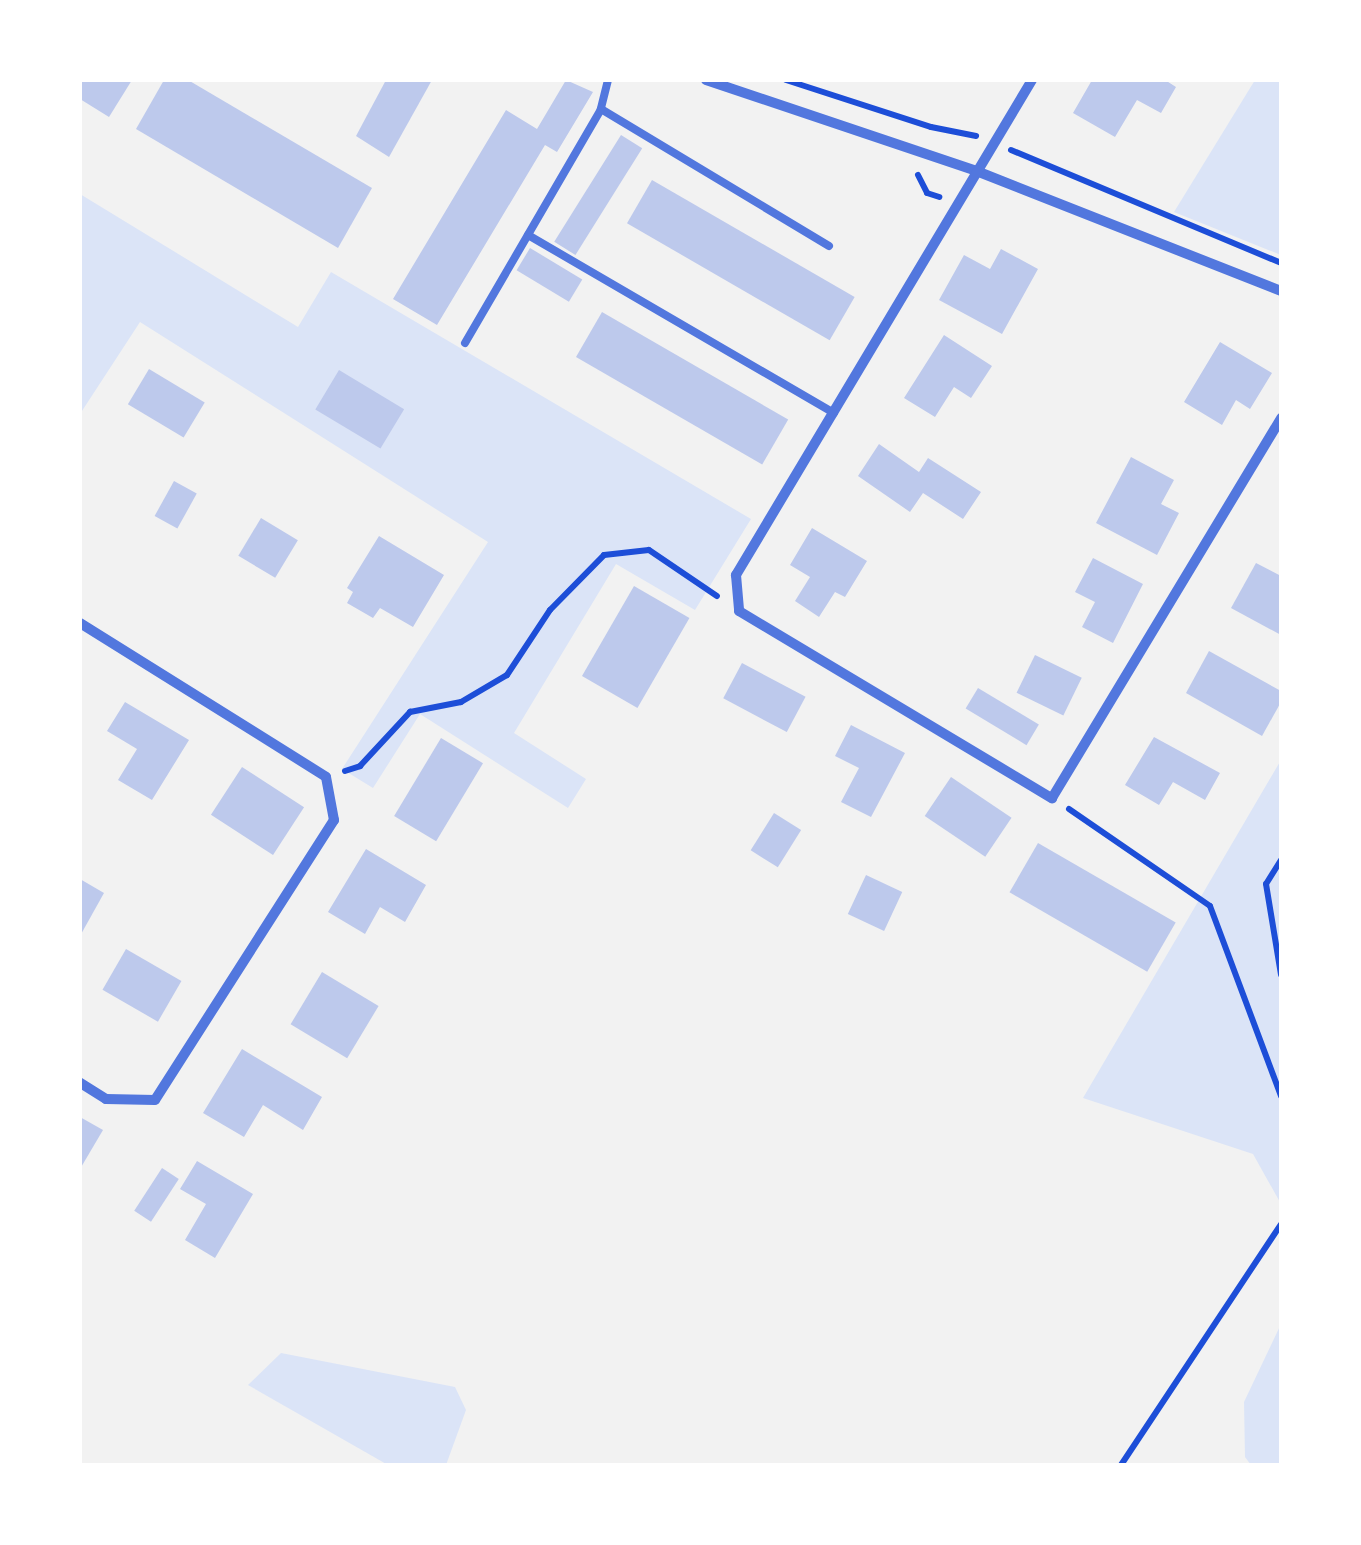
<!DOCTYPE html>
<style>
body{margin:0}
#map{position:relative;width:1361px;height:1545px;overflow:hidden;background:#f2f2f2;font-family:"Titillium Web",sans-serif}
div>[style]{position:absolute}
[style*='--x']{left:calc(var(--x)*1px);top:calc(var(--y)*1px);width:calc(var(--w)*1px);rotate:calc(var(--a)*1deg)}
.green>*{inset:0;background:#dbe4f7}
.building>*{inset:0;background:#bdc9ec;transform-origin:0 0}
.path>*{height:6px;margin:-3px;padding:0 3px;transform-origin:3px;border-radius:3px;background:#1d4ed8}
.service>*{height:8px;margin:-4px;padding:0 4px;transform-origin:4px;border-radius:4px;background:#5277de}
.minor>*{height:10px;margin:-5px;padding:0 5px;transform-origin:5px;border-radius:5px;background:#5277de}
span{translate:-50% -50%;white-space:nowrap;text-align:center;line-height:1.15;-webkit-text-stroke:10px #fff;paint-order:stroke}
.frame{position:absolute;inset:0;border:82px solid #fff;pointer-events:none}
</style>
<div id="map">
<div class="green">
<i style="clip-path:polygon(1255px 80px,1281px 80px,1281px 255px,1174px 212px)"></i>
<i style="clip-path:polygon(80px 194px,298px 327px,331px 272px,751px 519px,695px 610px,616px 564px,514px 733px,586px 779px,568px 808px,420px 714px,373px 788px,342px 769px,488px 542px,140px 322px,80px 414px)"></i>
<i style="clip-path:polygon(1281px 760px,1281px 1204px,1253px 1154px,1083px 1098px)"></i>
<i style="clip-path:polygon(1281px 1324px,1281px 1465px,1251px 1465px,1245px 1457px,1244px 1402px)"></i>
<i style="clip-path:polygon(281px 1353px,455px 1387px,466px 1410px,446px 1465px,388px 1465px,248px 1385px)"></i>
</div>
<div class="building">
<i style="clip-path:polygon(80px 80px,132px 80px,109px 117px,80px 99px)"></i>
<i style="clip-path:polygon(164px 80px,188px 80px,372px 188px,338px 248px,136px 129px)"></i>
<i style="clip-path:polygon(386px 80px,432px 80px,389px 157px,356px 136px)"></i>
<i style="clip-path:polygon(566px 80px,593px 92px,557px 152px,545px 145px,437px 325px,393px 299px,506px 110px,537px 129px)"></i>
<i style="clip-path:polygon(1092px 80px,1165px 80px,1176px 87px,1161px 113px,1137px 100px,1115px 137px,1073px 113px)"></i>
<i style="left:621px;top:135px;width:25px;height:126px;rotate:32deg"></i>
<i style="left:652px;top:180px;width:234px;height:50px;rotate:30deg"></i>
<i style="left:530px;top:248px;width:61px;height:26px;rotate:31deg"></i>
<i style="clip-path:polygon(1001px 249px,1038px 269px,1002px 334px,939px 300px,964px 255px,990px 269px)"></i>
<i style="left:602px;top:312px;width:215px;height:52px;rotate:30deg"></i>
<i style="clip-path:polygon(944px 335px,992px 366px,971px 398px,954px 387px,935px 417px,904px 398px)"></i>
<i style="clip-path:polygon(1220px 342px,1272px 373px,1250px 409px,1236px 400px,1222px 425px,1184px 402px)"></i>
<i style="left:149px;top:369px;width:65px;height:41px;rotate:31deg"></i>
<i style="left:339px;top:370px;width:76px;height:46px;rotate:31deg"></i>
<i style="clip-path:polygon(879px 444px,919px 472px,928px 458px,981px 492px,963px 519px,923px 493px,910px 512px,858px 476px)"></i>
<i style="clip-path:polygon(1131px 457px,1174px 480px,1161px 504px,1179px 513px,1157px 555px,1096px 523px)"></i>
<i style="left:174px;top:481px;width:26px;height:40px;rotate:29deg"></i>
<i style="left:261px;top:518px;width:43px;height:44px;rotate:31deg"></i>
<i style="clip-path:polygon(812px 528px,867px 561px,845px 597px,835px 592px,819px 617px,795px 601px,810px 577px,790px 565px)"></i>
<i style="clip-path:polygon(379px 536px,444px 575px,413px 627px,380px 608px,373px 618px,347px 603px,353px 592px,347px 588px)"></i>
<i style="clip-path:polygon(1093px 558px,1143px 584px,1113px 643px,1082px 627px,1095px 602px,1075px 592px)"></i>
<i style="clip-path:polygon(1256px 563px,1281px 576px,1281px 635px,1231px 608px)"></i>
<i style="left:634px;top:586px;width:64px;height:104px;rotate:30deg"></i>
<i style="clip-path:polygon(1209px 651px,1281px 691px,1281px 702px,1262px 736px,1186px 693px)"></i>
<i style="left:1035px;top:655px;width:52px;height:42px;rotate:26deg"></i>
<i style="left:742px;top:663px;width:72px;height:40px;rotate:28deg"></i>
<i style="left:978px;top:688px;width:71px;height:24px;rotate:31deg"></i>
<i style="clip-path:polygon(125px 702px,189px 740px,152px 800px,118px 780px,137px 749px,107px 731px)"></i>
<i style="clip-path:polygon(851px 725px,905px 753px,871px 817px,841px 802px,859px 768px,835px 756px)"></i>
<i style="clip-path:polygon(1154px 737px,1220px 773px,1205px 800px,1173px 782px,1159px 805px,1125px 785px)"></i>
<i style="left:441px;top:738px;width:49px;height:91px;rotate:31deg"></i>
<i style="left:242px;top:767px;width:74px;height:57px;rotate:33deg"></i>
<i style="left:951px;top:777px;width:73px;height:47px;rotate:34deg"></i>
<i style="left:774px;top:813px;width:32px;height:44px;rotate:32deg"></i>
<i style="left:1038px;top:843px;width:159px;height:57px;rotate:30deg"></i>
<i style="clip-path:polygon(366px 849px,426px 885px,405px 922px,380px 907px,365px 934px,328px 912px)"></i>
<i style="left:866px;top:875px;width:40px;height:43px;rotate:25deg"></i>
<i style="clip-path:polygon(80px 879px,104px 893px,80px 936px)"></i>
<i style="left:126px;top:949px;width:64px;height:47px;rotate:30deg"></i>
<i style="left:322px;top:972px;width:66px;height:61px;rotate:31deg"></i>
<i style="clip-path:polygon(242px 1049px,322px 1097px,303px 1130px,263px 1105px,244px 1137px,203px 1113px)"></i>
<i style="clip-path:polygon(80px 1117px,103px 1130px,80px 1169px)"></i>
<i style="clip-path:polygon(197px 1161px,253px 1194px,215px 1258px,185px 1240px,206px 1204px,180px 1189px)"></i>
<i style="left:162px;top:1168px;width:20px;height:51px;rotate:33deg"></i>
</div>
<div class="path">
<i style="--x:786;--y:80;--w:152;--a:18"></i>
<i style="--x:931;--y:127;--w:46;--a:11.3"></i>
<i style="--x:1011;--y:150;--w:293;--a:22.7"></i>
<i style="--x:918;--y:175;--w:20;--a:63"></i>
<i style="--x:927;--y:193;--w:13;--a:18"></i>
<i style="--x:345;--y:771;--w:16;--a:-18"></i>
<i style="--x:360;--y:766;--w:74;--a:-47.2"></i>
<i style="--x:410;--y:712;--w:52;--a:-11.1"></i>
<i style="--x:461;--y:702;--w:53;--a:-30.4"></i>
<i style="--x:507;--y:675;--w:78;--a:-56.5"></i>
<i style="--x:550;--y:610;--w:77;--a:-45.5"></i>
<i style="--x:604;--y:555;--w:45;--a:-6.3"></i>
<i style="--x:649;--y:550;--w:82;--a:34.1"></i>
<i style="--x:1069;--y:809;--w:171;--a:34.5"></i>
<i style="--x:1210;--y:906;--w:203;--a:69.5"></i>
<i style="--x:1281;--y:860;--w:28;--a:122"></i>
<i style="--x:1266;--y:884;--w:92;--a:80.6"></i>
<i style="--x:1121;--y:1465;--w:289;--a:-56.4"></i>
</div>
<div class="service">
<i style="--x:608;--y:80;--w:30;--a:104"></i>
<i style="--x:601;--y:109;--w:266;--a:31"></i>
<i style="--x:528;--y:235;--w:354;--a:30.2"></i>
<i style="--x:465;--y:343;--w:271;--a:-59.8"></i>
</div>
<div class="minor">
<i style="--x:706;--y:80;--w:288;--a:18.6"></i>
<i style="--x:979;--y:172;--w:325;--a:21.5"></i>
<i style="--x:1032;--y:80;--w:577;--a:120.88"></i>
<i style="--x:736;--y:575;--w:36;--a:85"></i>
<i style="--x:739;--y:611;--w:365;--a:30.9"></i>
<i style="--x:1052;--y:798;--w:444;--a:-58.9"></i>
<i style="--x:80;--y:623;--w:290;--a:32"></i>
<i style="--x:326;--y:777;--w:44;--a:79.5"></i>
<i style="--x:334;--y:820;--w:332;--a:122.6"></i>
<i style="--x:155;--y:1100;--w:49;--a:-178.8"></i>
<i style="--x:106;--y:1099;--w:31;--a:-148"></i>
</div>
<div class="frame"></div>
</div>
